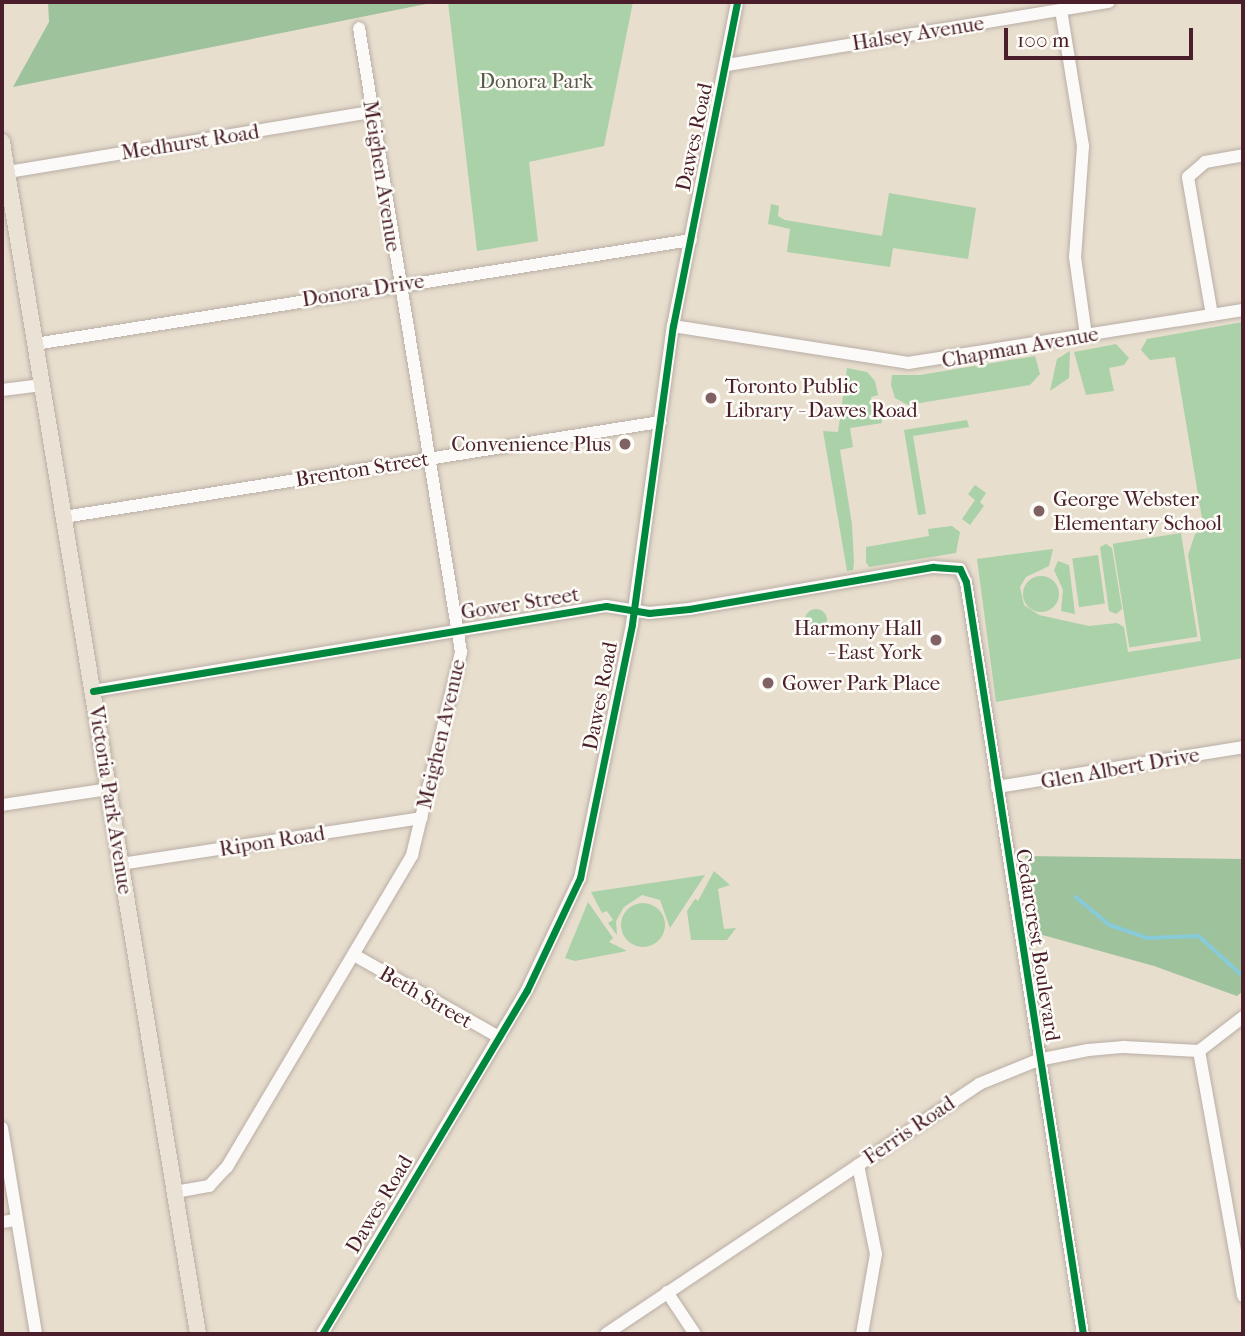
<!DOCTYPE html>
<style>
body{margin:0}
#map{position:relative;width:1245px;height:1336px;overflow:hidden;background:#e8dece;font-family:"IM FELL French Canon",serif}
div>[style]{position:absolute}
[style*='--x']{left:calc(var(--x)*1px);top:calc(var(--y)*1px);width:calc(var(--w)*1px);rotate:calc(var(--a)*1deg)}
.green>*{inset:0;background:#aad1a8;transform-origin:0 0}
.round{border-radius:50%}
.forest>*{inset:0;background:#9ec29c}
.stream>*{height:3.5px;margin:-1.75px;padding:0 1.75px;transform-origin:1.75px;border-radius:1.75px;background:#87cad8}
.roads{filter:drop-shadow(0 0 2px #b9aea5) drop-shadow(0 0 2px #b9aea5)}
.minor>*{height:12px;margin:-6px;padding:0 6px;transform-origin:6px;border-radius:6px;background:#fcfaf8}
.major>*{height:16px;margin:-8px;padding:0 8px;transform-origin:8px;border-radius:8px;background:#ebe2d6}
.cycleway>*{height:7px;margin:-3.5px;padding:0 3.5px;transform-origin:3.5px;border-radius:3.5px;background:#00873e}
.dots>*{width:19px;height:19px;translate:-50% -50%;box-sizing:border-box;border:4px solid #fdfcf7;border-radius:50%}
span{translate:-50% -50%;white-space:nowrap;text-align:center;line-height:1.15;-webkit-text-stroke:5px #fdfcf7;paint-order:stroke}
.street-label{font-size:21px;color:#4a1f2b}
.park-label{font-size:21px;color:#5a5a4c}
.poi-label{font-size:21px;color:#4a1f2b}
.left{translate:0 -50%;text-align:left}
.right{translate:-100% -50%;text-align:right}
.frame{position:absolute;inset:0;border:4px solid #4a1f2b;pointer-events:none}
.scale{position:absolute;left:1004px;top:28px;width:189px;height:32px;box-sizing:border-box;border:4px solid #4a1f2b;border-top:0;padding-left:9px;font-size:21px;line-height:24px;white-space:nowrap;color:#4a1f2b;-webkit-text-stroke:5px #fdfcf7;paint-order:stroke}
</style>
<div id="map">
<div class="green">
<i style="clip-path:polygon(448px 2px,633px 2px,604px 146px,529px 162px,538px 241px,477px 251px)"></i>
<i style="clip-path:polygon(889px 193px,976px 208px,968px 259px,893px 248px,890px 267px,787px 252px,790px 229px,768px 224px,771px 204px,779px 206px,778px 216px,785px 220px,882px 236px)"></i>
<i style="clip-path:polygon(1243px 322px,1243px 658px,996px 702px,977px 559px,1053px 549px,1049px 566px,1026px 577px,1020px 587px,1024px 605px,1039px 615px,1089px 626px,1117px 623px,1124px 627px,1128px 652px,1201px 641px,1188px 555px,1195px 534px,1204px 530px,1175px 357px,1150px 360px,1141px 350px,1147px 339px)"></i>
<i style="clip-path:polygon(1116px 344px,1129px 358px,1124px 365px,1109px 368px,1114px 391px,1086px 395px,1074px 352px)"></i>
<i style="clip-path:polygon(1070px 351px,1069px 378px,1050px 391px,1057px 359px)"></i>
<i style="clip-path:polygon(1035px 356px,1040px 374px,1030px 385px,908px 405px,895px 398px,891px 385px,892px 375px,920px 375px)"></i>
<i style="clip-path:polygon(847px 368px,867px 372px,875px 381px,878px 395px,871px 397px,872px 408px,880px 407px,882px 423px,850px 428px,853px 447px,840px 450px,852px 524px,854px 563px,853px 570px,847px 571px,823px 431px,838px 432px)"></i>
<i style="clip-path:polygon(967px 420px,969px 427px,913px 436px,926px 514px,918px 515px,904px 430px)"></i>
<i style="clip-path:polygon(975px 485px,986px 493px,980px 502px,984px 506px,970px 525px,962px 519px,975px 500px,968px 494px)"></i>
<i style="clip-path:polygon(952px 526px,960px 532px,956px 553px,869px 567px,866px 562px,866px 547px,929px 536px,928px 529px)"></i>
<i style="left:1181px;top:533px;width:105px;height:69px;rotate:81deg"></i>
<i style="clip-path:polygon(1106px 544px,1112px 548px,1122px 609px,1116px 614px,1109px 611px,1100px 547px)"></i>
<i style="left:1098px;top:555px;width:49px;height:26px;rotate:82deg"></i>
<i style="clip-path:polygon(1058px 561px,1069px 565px,1075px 614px,1061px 611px,1063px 590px,1054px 570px)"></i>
<i class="round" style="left:1023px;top:576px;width:36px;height:36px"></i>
<i class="round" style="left:805px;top:609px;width:22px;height:22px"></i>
<i style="clip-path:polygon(714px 871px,730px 885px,718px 889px,724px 929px,736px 928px,727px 940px,691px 940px,687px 911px,695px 899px,698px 901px)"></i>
<i style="clip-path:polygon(705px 875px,670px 928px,660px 900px,642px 895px,624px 907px,616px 921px,617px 935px,608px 923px,613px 920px,607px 911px,602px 913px,591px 892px)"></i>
<i style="clip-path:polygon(588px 902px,613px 938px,609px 942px,627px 951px,575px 961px,565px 958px)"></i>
<i class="round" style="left:621px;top:903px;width:44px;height:44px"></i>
</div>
<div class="forest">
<i style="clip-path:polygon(48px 2px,436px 2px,13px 87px,49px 22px)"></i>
<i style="clip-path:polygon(1025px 856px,1243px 859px,1243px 991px,1237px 996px,1154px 966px,1039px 934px)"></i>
</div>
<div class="stream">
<i style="--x:1076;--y:897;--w:44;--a:39.5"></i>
<i style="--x:1110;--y:925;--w:39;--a:19"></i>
<i style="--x:1147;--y:938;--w:52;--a:-2.2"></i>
<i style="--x:1199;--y:936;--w:59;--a:42.3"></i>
</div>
<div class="roads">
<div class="minor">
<i style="--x:1061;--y:10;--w:138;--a:80.8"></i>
<i style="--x:1083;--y:146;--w:111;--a:94.1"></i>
<i style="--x:1075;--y:257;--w:79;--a:82"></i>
<i style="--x:727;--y:65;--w:387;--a:-9.4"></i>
<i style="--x:8;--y:172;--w:369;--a:-9.4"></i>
<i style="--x:1212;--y:315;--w:140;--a:-99.9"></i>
<i style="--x:1188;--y:177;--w:23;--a:-41"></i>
<i style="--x:1205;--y:162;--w:39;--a:-10"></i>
<i style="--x:673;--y:326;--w:238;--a:8.9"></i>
<i style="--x:908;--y:363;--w:339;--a:-9"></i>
<i style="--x:35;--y:344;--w:664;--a:-9.01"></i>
<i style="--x:2;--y:390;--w:40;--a:-7.1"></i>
<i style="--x:64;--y:517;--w:604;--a:-9.06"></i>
<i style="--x:93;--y:691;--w:520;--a:-9.41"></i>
<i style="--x:606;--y:606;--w:44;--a:9.2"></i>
<i style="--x:649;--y:613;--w:40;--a:-5.7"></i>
<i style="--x:689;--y:609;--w:248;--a:-9.8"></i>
<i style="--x:933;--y:567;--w:27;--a:4"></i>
<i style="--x:960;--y:569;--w:14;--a:65"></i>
<i style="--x:966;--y:582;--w:761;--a:81.16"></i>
<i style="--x:997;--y:787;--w:249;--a:-9.2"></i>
<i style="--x:2;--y:805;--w:108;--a:-8.5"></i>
<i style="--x:121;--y:864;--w:304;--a:-8.7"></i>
<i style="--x:354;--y:955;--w:167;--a:29.5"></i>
<i style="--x:1199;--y:1051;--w:249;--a:79.8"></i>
<i style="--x:2;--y:1128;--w:209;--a:80.6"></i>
<i style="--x:858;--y:1165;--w:91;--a:78.6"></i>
<i style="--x:876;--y:1254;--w:81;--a:99.9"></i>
<i style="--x:175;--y:1192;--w:35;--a:-10"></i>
<i style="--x:209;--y:1186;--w:26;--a:-47"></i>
<i style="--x:227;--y:1167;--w:363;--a:-59.3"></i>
<i style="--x:412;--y:855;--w:209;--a:-76.4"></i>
<i style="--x:461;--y:652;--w:632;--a:-99.28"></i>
<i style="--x:2;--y:1222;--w:15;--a:-8"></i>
<i style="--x:667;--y:1292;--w:50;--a:56.3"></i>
<i style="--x:322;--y:1334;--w:400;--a:-59.2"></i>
<i style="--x:527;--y:990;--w:124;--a:-64.7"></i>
<i style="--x:580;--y:878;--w:259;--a:-78.4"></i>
<i style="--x:632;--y:624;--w:301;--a:-82.2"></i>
<i style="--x:673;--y:326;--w:330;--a:-78.8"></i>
<i style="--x:606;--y:1334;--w:449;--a:-33.8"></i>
<i style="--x:979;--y:1084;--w:64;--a:-22.1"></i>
<i style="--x:1038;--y:1060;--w:51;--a:-11.3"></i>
<i style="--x:1088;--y:1050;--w:36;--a:-5"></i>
<i style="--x:1124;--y:1047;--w:75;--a:3.1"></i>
<i style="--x:1199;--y:1051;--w:56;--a:-37.7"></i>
</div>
<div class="major">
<i style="--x:2;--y:142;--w:1208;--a:80.66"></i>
</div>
</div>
<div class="cycleway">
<i style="--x:93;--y:691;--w:520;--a:-9.41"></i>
<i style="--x:606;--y:606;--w:44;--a:9.2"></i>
<i style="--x:649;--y:613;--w:40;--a:-5.7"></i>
<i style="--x:689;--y:609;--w:248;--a:-9.8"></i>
<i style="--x:933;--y:567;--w:27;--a:4"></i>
<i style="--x:960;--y:569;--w:14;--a:65"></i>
<i style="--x:966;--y:582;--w:761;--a:81.16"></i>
<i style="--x:322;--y:1334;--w:400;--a:-59.2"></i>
<i style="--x:527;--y:990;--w:124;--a:-64.7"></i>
<i style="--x:580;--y:878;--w:259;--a:-78.4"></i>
<i style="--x:632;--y:624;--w:301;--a:-82.2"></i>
<i style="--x:673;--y:326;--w:330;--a:-78.8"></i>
</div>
<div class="dots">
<i style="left:711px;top:398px;background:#816264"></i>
<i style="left:625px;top:444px;background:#816264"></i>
<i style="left:1039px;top:511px;background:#816264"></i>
<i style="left:936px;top:640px;background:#816264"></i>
<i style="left:768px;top:683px;background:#816264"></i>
</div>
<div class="street-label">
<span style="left:918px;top:33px;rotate:-9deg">Halsey Avenue</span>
<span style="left:694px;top:137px;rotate:-78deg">Dawes Road</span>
<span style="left:190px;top:142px;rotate:-9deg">Medhurst Road</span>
<span style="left:382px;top:176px;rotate:81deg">Meighen Avenue</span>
<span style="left:363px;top:290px;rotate:-9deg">Donora Drive</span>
<span style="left:1020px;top:347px;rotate:-10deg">Chapman Avenue</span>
<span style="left:362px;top:469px;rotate:-9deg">Brenton Street</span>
<span style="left:520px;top:603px;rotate:-9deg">Gower Street</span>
<span style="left:600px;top:696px;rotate:-79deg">Dawes Road</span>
<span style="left:441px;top:734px;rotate:-77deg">Meighen Avenue</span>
<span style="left:1120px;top:768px;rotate:-10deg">Glen Albert Drive</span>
<span style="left:111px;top:800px;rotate:81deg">Victoria Park Avenue</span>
<span style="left:272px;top:841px;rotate:-9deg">Ripon Road</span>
<span style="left:1038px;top:945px;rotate:81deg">Cedarcrest Boulevard</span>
<span style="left:426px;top:997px;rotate:30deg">Beth Street</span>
<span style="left:909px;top:1130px;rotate:-34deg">Ferris Road</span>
<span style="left:379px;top:1204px;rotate:-59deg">Dawes Road</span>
</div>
<div class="park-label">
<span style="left:536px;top:81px">Donora Park</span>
</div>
<div class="poi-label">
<span class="left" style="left:725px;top:398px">Toronto Public<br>Library - Dawes Road</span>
<span class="right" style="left:611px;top:444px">Convenience Plus</span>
<span class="left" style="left:1053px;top:511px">George Webster<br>Elementary School</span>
<span class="right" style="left:922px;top:640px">Harmony Hall<br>- East York</span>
<span class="left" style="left:782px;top:683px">Gower Park Place</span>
</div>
<div class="frame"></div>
<div class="scale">100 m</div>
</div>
